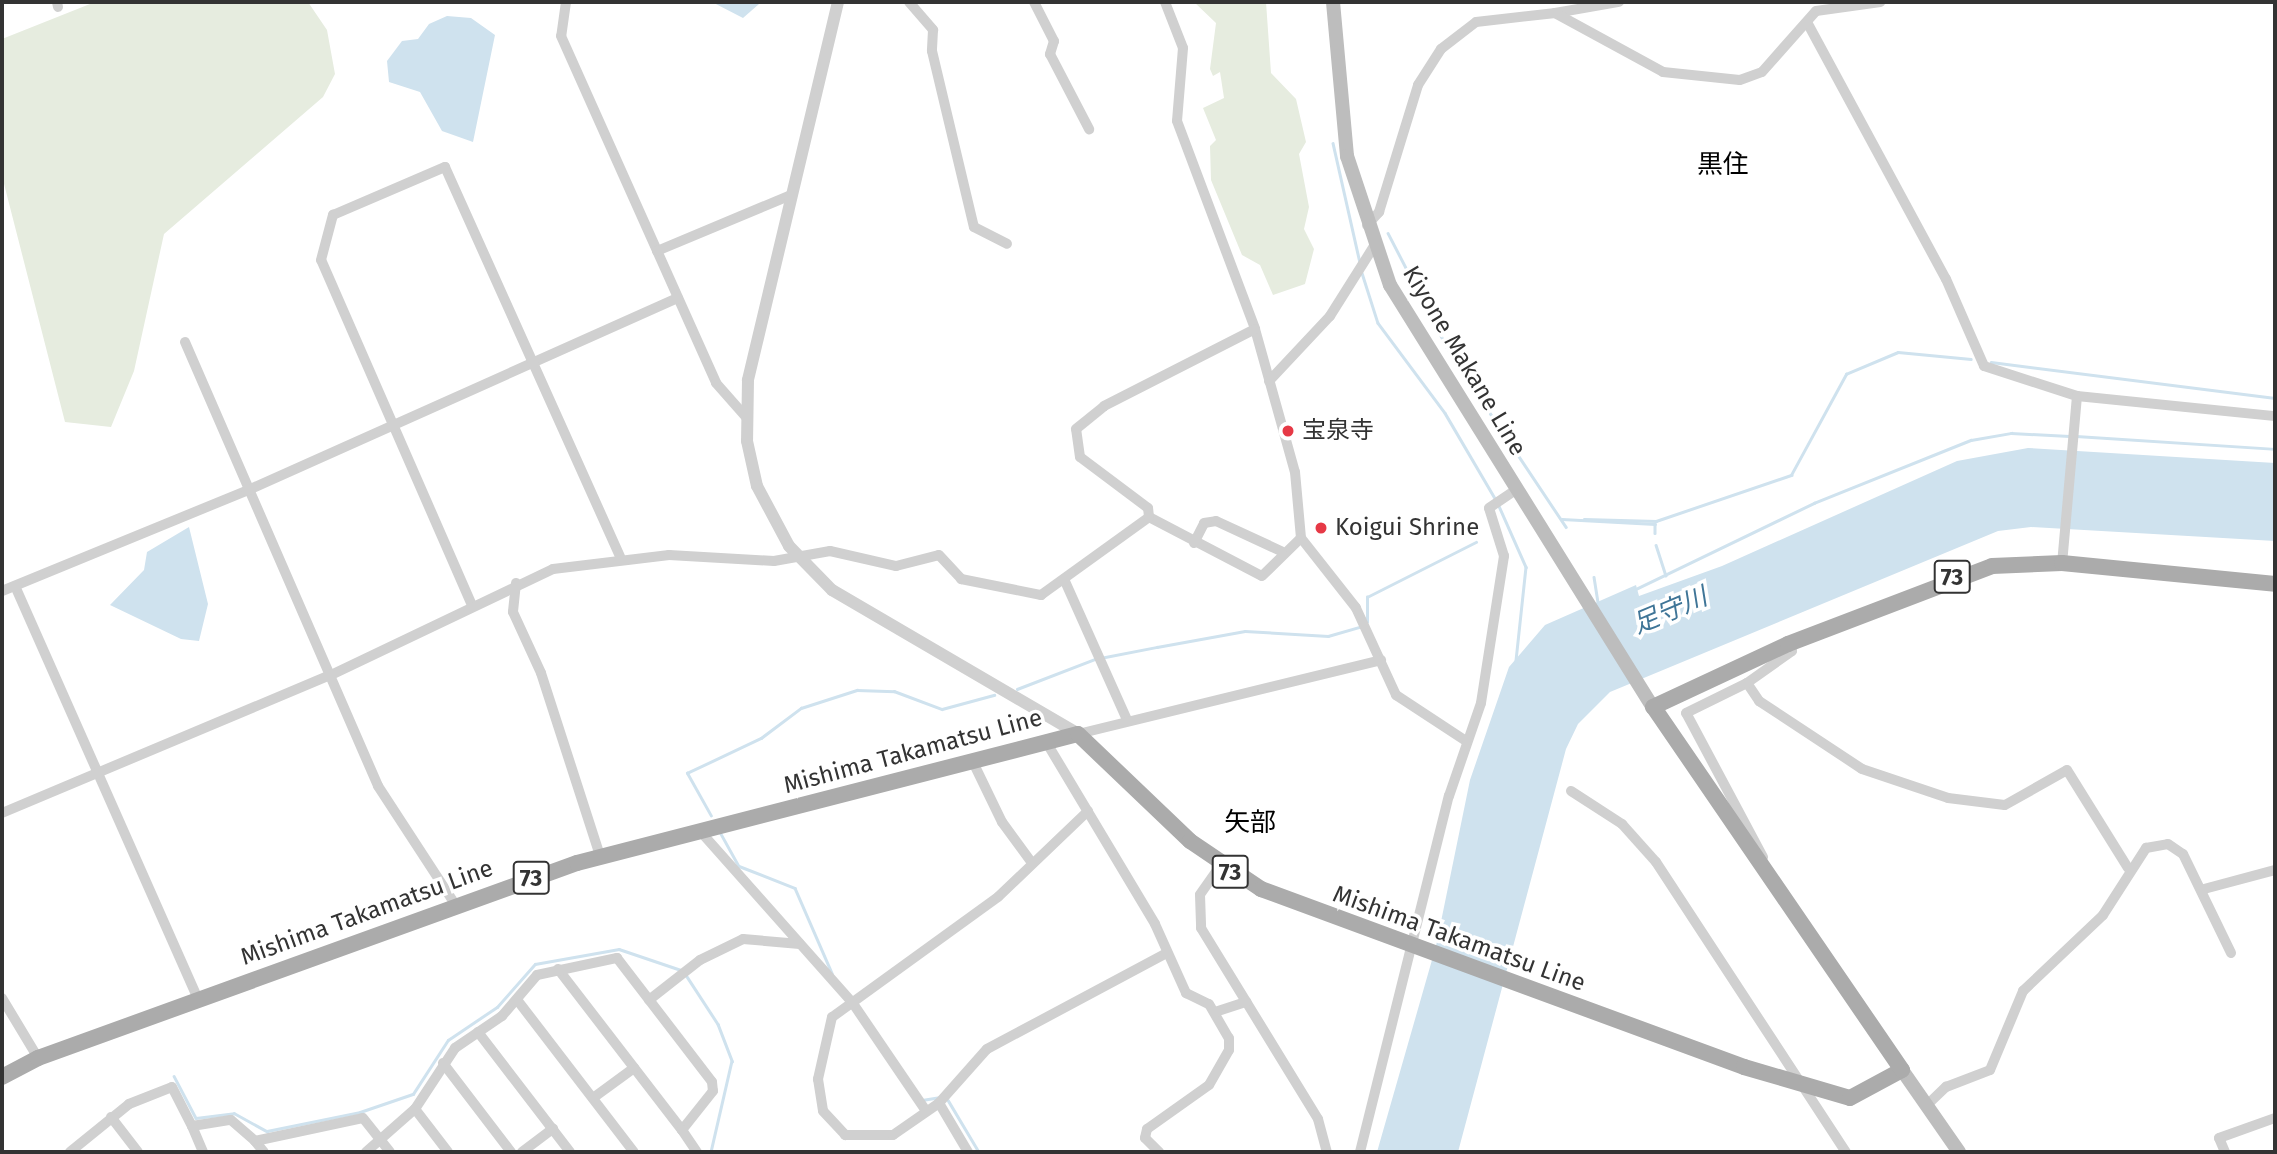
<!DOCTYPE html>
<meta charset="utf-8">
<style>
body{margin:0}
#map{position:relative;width:2277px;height:1154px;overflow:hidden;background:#fff;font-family:"Fira Sans","Noto Sans JP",sans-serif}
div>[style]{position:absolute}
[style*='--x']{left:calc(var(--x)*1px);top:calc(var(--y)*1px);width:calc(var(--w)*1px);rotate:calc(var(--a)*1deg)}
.green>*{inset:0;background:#e6ecdf}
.water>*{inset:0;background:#cfe2ee}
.stream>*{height:2.5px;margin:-1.25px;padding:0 1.25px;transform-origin:1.25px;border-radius:1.25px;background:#cfe2ee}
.minor>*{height:10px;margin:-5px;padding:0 5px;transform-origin:5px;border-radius:5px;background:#d0d0d0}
.tertiary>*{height:12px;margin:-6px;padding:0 6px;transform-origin:6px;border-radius:6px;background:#d0d0d0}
.secondary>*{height:14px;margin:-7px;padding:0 7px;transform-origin:7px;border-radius:7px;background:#bdbdbd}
.primary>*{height:16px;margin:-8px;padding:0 8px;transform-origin:8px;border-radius:8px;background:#ababab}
.dots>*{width:19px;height:19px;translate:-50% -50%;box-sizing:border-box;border:4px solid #fff;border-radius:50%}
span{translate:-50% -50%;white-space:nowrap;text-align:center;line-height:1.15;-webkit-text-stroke:7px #fff;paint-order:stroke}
.shield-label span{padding:2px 5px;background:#fff;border:2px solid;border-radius:5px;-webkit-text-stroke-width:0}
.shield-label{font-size:23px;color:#333;font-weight:700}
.street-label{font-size:24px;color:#333}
.poi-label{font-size:24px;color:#333}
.left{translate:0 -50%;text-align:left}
.neighbourhood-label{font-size:26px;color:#000}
.water-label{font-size:26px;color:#3f7597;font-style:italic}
.frame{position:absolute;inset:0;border:4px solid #333;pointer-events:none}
</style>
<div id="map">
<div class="green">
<i style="clip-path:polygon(95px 2px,308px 2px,327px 30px,335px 74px,323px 97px,164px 234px,134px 371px,111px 427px,65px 422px,2px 176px,2px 39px)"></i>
<i style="clip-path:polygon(1194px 2px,1266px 2px,1271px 73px,1296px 99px,1306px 142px,1299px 154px,1309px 207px,1304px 229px,1314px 249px,1305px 284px,1273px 295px,1260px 265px,1242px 255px,1211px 180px,1210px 146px,1216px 140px,1203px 108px,1224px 98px,1220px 72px,1213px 76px,1210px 69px,1216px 23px)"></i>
</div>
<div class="water">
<i style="clip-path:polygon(712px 2px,759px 2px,759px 4px,743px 18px)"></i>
<i style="clip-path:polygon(447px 16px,471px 18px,495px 35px,473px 142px,442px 131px,420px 92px,389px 82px,387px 61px,402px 41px,418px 39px,429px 24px)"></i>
<i style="clip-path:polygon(2028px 448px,2275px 463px,2275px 541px,2031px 527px,1998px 531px,1610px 692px,1578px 724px,1566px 749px,1458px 1152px,1377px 1152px,1436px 946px,1470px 780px,1509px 667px,1545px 625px,1636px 585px,1639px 596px,1722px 566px,1957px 461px)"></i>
<i style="clip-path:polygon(189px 527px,208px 604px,199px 641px,181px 639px,110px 605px,144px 570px,147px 552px)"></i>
</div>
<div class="stream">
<i style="--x:1333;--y:143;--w:123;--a:77.3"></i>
<i style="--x:1388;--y:233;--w:135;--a:62.7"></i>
<i style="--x:1450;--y:353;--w:209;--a:56.3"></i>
<i style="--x:1362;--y:273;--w:52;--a:72.3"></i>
<i style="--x:1378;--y:323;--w:112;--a:53.3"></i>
<i style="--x:1445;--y:413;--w:101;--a:59.6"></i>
<i style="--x:1991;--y:362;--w:286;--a:7.2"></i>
<i style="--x:2076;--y:436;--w:199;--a:3.7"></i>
<i style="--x:1499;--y:506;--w:67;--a:66.1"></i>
<i style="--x:1526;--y:567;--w:95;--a:96.1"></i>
<i style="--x:1562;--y:519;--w:93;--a:3.1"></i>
<i style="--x:1655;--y:524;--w:9;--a:90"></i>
<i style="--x:1584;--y:519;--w:72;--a:1.6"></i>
<i style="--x:1656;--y:521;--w:143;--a:-18.8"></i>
<i style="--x:1791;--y:475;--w:115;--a:-61.4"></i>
<i style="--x:1846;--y:374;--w:56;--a:-22.9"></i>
<i style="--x:1898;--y:352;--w:73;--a:5.5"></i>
<i style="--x:1656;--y:545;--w:32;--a:72"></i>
<i style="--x:1594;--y:577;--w:24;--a:81"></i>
<i style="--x:1636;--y:589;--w:198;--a:-25.8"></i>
<i style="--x:1814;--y:503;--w:169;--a:-21.9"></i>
<i style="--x:1971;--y:440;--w:41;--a:-9.9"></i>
<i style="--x:2011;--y:433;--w:58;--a:3"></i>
<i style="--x:1367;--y:622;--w:25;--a:-90"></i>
<i style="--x:1367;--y:597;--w:122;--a:-26.8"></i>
<i style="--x:1017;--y:689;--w:84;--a:-21"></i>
<i style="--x:1095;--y:659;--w:63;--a:-11"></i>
<i style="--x:1157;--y:647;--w:89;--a:-10.3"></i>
<i style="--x:1245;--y:631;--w:83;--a:3.4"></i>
<i style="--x:1328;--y:636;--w:36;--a:-16"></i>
<i style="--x:711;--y:816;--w:49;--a:-119.2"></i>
<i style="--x:687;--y:773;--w:82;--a:-25.3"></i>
<i style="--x:761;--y:738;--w:50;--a:-36.9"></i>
<i style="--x:801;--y:708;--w:59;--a:-17.8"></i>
<i style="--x:857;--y:690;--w:37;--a:2"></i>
<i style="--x:894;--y:691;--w:51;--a:20.6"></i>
<i style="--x:942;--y:709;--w:54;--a:-15.1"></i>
<i style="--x:720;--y:832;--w:39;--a:61"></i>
<i style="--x:739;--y:866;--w:60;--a:21.4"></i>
<i style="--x:795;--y:888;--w:93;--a:66.5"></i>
<i style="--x:686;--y:975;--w:59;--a:56.9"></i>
<i style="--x:718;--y:1024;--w:40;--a:69"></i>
<i style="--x:732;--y:1061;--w:93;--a:103"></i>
<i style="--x:174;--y:1076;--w:47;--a:62.4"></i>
<i style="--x:196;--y:1118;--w:38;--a:-7"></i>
<i style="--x:234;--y:1113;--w:38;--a:29"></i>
<i style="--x:267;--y:1131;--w:95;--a:-11.5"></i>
<i style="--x:360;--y:1112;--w:56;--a:-18.8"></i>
<i style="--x:413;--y:1094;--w:64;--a:-57.1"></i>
<i style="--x:448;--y:1040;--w:59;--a:-34"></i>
<i style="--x:497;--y:1007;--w:57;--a:-48.5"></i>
<i style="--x:535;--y:964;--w:85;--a:-10.1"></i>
<i style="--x:619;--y:949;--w:65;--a:18.7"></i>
<i style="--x:922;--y:1100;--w:20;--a:-9"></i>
<i style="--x:948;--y:1100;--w:61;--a:59.2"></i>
</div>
<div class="minor">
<i style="--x:57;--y:2;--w:5;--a:79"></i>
<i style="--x:566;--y:2;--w:34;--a:98"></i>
<i style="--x:561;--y:36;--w:380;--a:65.9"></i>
<i style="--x:716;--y:383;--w:45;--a:48.6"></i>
<i style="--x:909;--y:2;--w:37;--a:49"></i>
<i style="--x:933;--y:30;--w:21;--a:93"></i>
<i style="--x:932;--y:51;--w:181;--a:76.6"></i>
<i style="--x:974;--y:227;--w:37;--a:27"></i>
<i style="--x:1034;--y:2;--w:44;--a:62.9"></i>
<i style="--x:1054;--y:41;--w:14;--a:107"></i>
<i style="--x:1050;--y:54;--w:85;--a:62.5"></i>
<i style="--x:1165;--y:2;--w:49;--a:68.6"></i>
<i style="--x:1183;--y:48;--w:73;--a:94.7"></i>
<i style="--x:1177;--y:121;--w:222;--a:69.4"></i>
<i style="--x:1255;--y:329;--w:148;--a:74.4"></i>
<i style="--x:1295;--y:472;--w:66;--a:84.8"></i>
<i style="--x:1301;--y:538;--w:89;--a:51.8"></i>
<i style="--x:1356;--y:608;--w:96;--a:65.3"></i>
<i style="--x:1396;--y:695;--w:84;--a:33.3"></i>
<i style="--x:1555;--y:13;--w:65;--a:-9.8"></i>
<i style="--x:1808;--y:24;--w:290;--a:61.6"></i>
<i style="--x:1946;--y:279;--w:95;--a:66.4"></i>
<i style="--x:1984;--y:366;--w:98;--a:17.9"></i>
<i style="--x:2077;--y:396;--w:168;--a:95.1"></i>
<i style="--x:1367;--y:225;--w:18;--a:-47"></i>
<i style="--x:1379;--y:212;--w:133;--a:-72.9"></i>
<i style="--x:1418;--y:85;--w:43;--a:-57.4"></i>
<i style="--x:1441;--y:49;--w:44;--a:-37.6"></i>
<i style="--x:1476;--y:22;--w:80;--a:-6.5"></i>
<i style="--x:1555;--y:13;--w:123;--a:28.6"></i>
<i style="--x:1663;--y:72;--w:77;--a:5.9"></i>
<i style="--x:1740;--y:80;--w:23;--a:-20"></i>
<i style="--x:1762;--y:72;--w:81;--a:-48.5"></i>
<i style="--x:1816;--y:11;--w:65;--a:-8"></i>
<i style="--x:657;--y:251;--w:145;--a:-22.7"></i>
<i style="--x:185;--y:342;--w:484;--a:66.5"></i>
<i style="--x:378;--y:786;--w:141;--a:56.9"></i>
<i style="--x:1269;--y:381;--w:89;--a:-46.8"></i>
<i style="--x:1330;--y:316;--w:83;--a:-57.8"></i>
<i style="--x:2077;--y:396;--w:199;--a:5.8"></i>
<i style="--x:1149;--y:517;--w:127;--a:27.6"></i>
<i style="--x:1262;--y:576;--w:54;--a:-44.3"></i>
<i style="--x:1194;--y:543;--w:22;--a:-63"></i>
<i style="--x:1204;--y:523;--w:12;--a:-9"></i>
<i style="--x:1216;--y:521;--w:72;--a:24.8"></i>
<i style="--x:1064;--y:579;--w:154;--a:65.9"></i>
<i style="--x:516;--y:583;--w:29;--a:96"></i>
<i style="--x:513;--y:612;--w:67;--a:65.3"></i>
<i style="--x:541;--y:673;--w:192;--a:72.1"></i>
<i style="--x:15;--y:586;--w:452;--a:66.1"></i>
<i style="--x:2;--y:591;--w:264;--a:-22.3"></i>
<i style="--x:246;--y:491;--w:473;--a:-24.1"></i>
<i style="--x:471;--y:603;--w:374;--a:-113.6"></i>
<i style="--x:321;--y:260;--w:47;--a:-75.1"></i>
<i style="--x:333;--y:215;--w:122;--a:-23.2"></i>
<i style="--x:445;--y:167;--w:427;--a:65.8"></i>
<i style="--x:1747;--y:683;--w:22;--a:56"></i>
<i style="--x:1759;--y:701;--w:123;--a:33.4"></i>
<i style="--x:1862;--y:769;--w:91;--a:18.6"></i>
<i style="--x:1948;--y:798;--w:57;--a:7"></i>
<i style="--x:2005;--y:805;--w:71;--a:-29.4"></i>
<i style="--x:2067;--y:770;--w:115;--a:58.1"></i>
<i style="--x:1078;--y:734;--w:312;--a:-13.7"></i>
<i style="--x:1045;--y:740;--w:214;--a:59.1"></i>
<i style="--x:1155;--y:924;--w:76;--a:65.8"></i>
<i style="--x:1186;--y:993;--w:25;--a:26"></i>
<i style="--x:1209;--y:1004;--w:39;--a:60"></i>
<i style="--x:1229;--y:1038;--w:12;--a:90"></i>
<i style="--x:1229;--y:1050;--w:40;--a:119.7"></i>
<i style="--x:1209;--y:1085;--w:76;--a:144.6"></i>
<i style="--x:1147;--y:1129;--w:9;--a:103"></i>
<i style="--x:1145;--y:1138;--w:20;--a:45"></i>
<i style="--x:972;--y:760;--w:69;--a:64.2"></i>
<i style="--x:1002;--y:822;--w:51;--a:53.8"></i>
<i style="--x:1571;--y:791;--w:61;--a:32.9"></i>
<i style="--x:1622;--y:824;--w:51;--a:48.2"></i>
<i style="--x:1656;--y:862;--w:347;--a:56.8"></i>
<i style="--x:1088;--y:811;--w:124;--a:136.3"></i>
<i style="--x:998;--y:897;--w:205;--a:144.1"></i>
<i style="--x:832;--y:1017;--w:64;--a:102.7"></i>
<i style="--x:818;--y:1079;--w:32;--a:81"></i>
<i style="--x:823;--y:1111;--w:33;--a:47"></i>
<i style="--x:845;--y:1135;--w:48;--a:0"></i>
<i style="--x:893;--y:1135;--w:56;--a:-34.8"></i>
<i style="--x:939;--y:1103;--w:72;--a:-48.4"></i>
<i style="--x:987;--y:1049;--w:204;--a:-28.1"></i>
<i style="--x:2;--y:813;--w:357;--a:-22.8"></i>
<i style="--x:331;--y:675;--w:246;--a:-25.5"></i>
<i style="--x:553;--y:569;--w:117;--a:-6.9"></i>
<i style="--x:669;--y:555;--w:105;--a:3.3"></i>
<i style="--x:774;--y:561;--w:57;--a:-10.1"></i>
<i style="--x:830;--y:551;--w:68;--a:12.8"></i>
<i style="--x:896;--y:566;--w:44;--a:-14.3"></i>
<i style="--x:939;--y:555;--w:33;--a:47"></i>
<i style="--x:961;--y:579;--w:82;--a:11.3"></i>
<i style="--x:1041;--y:595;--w:133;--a:-35.8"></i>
<i style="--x:1149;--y:517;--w:9;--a:-96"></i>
<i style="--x:1148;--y:508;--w:85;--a:-143.1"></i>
<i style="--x:1080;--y:457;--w:28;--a:-98"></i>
<i style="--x:1076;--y:429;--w:36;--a:-39"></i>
<i style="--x:1104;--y:406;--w:169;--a:-27"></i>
<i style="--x:700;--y:831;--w:229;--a:48.4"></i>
<i style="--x:852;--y:1002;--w:128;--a:55.8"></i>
<i style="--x:1763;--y:857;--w:163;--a:-118.1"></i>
<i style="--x:1686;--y:713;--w:68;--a:-26.2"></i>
<i style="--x:1747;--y:683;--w:55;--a:-35.4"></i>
<i style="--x:1792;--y:651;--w:8;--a:-120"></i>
<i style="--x:1220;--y:866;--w:35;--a:125"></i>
<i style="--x:1200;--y:895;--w:33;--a:88"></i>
<i style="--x:1201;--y:928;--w:224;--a:58.5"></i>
<i style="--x:1318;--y:1119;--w:34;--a:75"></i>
<i style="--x:2204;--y:889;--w:73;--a:-15"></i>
<i style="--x:558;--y:969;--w:203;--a:52.4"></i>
<i style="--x:2;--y:998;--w:70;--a:59"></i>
<i style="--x:649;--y:1000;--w:65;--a:-38.1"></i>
<i style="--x:700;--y:960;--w:48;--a:-26"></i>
<i style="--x:743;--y:939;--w:57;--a:5"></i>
<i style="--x:518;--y:1001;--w:190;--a:52.5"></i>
<i style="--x:1215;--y:1012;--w:33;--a:-18"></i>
<i style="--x:478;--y:1032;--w:151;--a:52.5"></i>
<i style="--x:443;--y:1063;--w:112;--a:52.6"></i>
<i style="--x:593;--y:1098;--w:51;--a:-36.2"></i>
<i style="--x:939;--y:1103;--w:57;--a:59.4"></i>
<i style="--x:1926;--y:1106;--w:28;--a:-44"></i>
<i style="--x:1946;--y:1087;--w:47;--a:-21.1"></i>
<i style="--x:1990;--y:1070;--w:86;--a:-67.3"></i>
<i style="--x:2023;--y:991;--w:110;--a:-43.5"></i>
<i style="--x:2103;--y:915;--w:80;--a:-57.3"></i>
<i style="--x:2146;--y:848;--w:22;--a:-10"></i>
<i style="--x:2168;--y:844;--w:18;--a:34"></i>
<i style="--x:2183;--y:854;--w:110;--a:64.1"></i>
<i style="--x:415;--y:1109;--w:54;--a:52.5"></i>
<i style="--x:111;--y:1117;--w:44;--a:52.4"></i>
<i style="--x:192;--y:1126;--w:28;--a:67"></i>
<i style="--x:255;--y:1141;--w:14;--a:51"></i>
<i style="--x:70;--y:1152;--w:76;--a:-39.1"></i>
<i style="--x:129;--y:1104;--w:46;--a:-21.6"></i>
<i style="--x:172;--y:1087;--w:44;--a:62.9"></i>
<i style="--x:192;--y:1126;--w:39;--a:-9"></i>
<i style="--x:231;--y:1120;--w:32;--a:41"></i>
<i style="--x:255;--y:1141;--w:110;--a:-12"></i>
<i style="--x:363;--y:1118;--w:43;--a:51.5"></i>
<i style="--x:366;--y:1152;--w:65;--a:-41.3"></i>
<i style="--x:415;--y:1109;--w:73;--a:-56.7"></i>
<i style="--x:455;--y:1048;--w:57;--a:-34.2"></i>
<i style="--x:502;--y:1016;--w:54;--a:-49.5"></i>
<i style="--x:537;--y:975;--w:82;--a:-12"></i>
<i style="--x:617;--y:958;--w:156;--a:52.5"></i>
<i style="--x:712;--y:1082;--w:9;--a:84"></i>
<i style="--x:713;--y:1091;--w:50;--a:128.5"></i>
<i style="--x:682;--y:1130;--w:27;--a:56"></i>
<i style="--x:522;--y:1152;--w:39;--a:-37"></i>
<i style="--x:1360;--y:1152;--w:367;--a:-76"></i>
<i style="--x:1449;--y:796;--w:98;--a:-71"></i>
<i style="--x:1481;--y:703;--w:149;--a:-81.1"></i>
<i style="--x:1504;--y:556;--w:50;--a:-107.4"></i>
<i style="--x:1489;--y:508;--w:30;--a:-34"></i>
<i style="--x:2225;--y:1152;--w:15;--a:-113"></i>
<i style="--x:2219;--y:1138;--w:59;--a:-19.7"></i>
</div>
<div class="tertiary">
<i style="--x:838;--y:2;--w:389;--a:103.4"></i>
<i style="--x:748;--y:380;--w:61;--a:90.9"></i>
<i style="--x:747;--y:441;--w:46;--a:77.5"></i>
<i style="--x:757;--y:486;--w:68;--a:61.9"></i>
<i style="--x:789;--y:546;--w:62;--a:45.7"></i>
<i style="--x:832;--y:590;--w:285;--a:30.3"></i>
</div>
<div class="secondary">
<i style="--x:1333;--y:2;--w:155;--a:84.8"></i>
<i style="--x:1347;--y:156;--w:136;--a:71.6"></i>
<i style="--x:1390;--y:285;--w:497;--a:58.1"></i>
<i style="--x:1902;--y:1070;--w:100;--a:55.2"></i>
</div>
<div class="primary">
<i style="--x:2;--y:1077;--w:41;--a:-27.8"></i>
<i style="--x:38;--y:1058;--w:573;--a:-19.89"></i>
<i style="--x:577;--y:863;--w:517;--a:-14.44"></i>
<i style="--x:1078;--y:734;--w:155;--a:43.7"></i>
<i style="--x:1190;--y:841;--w:86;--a:34.1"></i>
<i style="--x:1261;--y:889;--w:515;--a:20.23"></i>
<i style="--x:1744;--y:1067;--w:110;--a:16.3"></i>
<i style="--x:1850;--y:1098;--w:59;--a:-28.3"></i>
<i style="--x:1902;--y:1070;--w:440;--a:-124.4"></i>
<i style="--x:1653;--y:707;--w:149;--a:-25"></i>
<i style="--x:1788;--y:644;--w:218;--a:-20.9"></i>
<i style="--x:1992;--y:566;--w:70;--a:-2.5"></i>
<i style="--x:2062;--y:563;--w:214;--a:5.6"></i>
</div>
<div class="dots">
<i style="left:1288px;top:431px;background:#e63946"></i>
<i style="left:1321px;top:528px;background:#e63946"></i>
</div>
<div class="shield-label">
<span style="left:1952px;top:577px">73</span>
<span style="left:1230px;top:872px">73</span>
<span style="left:531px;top:878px">73</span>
</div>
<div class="street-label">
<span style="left:1464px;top:361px;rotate:59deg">Kiyone Makane Line</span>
<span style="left:913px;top:752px;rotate:-15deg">Mishima Takamatsu Line</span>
<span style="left:367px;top:913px;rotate:-20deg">Mishima Takamatsu Line</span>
<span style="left:1459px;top:939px;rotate:20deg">Mishima Takamatsu Line</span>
</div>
<div class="poi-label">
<span class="left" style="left:1302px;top:431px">宝泉寺</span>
<span class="left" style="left:1335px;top:528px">Koigui Shrine</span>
</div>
<div class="neighbourhood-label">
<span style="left:1723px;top:165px">黒住</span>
<span style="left:1250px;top:823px">矢部</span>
</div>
<div class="water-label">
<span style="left:1670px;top:611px;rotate:-23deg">足守川</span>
</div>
<div class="frame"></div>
</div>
